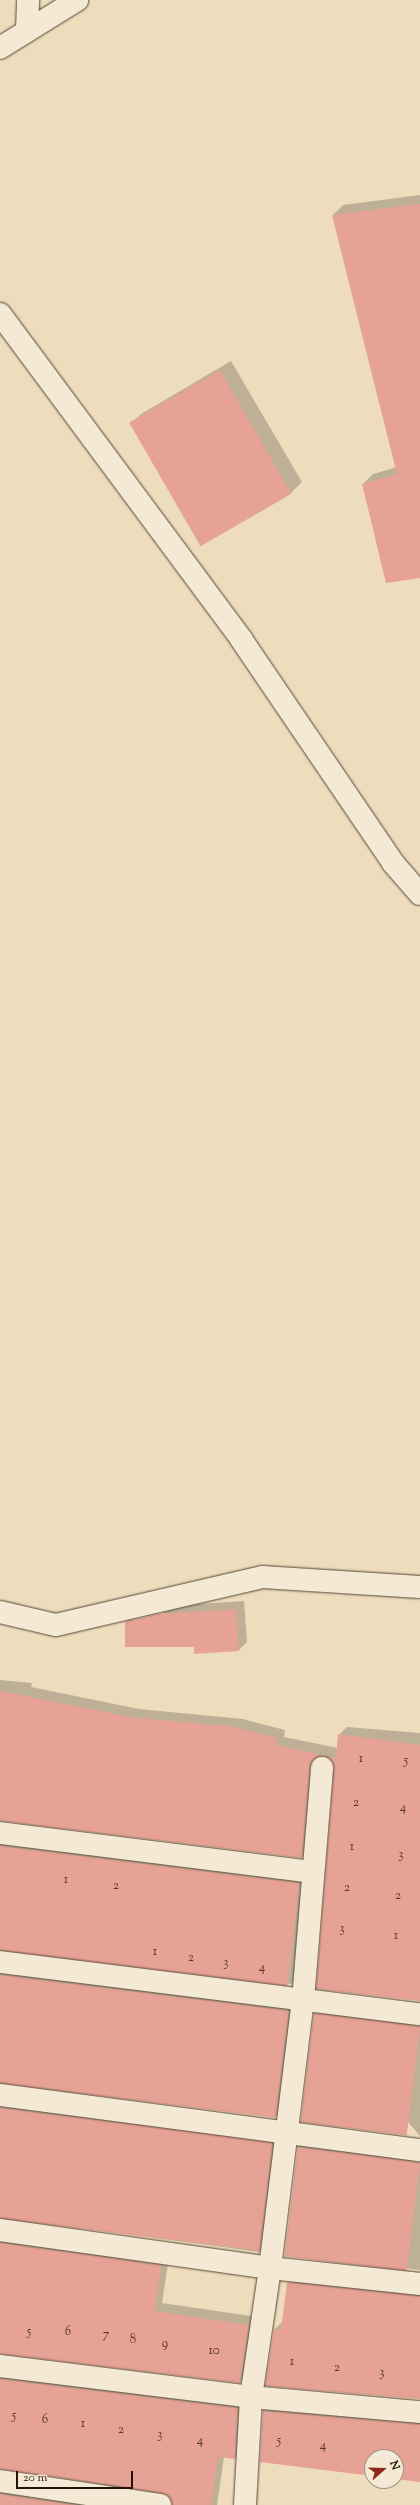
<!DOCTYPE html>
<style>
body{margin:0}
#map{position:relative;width:420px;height:2505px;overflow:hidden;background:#edddbd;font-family:"Sorts Mill Goudy",serif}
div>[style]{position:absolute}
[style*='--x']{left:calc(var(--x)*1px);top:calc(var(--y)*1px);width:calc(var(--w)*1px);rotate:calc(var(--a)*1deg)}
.shadow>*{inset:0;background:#0003}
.building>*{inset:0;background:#e7a296;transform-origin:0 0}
.roads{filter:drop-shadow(0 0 1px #564634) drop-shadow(0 0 1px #564634)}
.minor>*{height:22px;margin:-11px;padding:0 11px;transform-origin:11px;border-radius:11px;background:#f3e9d4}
span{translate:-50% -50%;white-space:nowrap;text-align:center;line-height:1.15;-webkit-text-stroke:4px #f3e9d4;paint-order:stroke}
.number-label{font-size:13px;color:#55372b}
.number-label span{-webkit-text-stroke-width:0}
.north{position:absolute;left:364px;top:2449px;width:40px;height:40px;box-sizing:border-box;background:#f3e9d4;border:1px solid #a09382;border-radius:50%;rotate:70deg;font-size:11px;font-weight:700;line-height:16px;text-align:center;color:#241307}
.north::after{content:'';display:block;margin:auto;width:14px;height:18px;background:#8f2418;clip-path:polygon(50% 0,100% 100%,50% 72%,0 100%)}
.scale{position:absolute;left:16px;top:2471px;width:117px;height:18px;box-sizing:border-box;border:2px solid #241307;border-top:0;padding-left:5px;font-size:12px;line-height:14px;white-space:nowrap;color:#241307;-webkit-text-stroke:3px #f3e9d4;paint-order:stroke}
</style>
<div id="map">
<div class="shadow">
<i style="clip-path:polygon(420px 195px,420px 577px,363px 484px,373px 474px,397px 467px,333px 215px,343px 205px)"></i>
<i style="clip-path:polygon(231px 361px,302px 482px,292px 492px,202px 545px,131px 424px,141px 414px)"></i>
<i style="clip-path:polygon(evenodd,244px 1601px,247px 1642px,239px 1650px,195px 1646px,126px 1622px,134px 1614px,168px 1606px,244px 1601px,164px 1612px,164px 1614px,133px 1621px,133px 1619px,164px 1612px)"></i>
<i style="clip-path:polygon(0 1680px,32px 1683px,31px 1687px,139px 1709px,243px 1719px,285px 1730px,284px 1737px,338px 1748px,339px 1735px,347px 1727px,420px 1733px,420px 2000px,318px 1988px,334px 1763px,323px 1754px,317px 1758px,310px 1849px,302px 1857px,0 1820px)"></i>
<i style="clip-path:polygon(0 1832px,308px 1875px,300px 1976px,291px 1984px,0 1949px)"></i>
<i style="clip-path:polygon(0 1961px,297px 2002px,284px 2109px,275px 2117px,0 2082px)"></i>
<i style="clip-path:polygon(323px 2006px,420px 2018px,420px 2136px,315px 2014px)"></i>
<i style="clip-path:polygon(0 2094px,280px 2135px,267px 2244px,259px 2252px,0 2217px)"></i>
<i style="clip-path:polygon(307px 2139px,420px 2154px,420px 2270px,285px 2255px,298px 2147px)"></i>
<i style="clip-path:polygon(0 2231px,169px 2257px,162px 2303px,257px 2317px,248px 2374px,240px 2382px,0 2353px)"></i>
<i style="clip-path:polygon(296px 2275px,420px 2288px,420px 2398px,275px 2329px,283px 2321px,288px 2283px)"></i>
<i style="clip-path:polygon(0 2365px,246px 2400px,243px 2450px,235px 2458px,224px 2457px,217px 2505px,172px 2505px,169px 2495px,0 2468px)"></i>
<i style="clip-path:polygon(272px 2403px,420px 2416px,420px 2481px,396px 2478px,396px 2457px,372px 2457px,372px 2475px,261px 2461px,264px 2411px)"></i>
<i style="clip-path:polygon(0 2482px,137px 2505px,0 2505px)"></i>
</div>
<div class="building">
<i style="clip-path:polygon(420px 204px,420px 578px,386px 583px,362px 484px,397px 474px,332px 215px)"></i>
<i style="left:220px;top:370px;width:143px;height:105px;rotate:60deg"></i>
<i style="clip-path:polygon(236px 1609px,239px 1651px,194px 1654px,194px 1647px,125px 1647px,125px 1622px,159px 1614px)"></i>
<i style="clip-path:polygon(0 1691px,130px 1717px,234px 1727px,277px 1738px,276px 1745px,336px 1758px,338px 1734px,420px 1745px,420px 2001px,316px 1989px,334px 1769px,329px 1758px,317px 1757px,310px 1767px,302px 1858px,0 1821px)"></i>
<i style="left:0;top:1846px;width:302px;height:104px;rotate:7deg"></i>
<i style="left:0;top:1975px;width:291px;height:108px;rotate:7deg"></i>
<i style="left:314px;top:2013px;width:107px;height:110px;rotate:7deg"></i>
<i style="left:0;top:2108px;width:275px;height:110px;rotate:7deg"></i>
<i style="left:298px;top:2147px;width:123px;height:110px;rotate:7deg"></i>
<i style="clip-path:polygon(0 2243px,161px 2265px,155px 2311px,249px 2325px,240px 2383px,0 2354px)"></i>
<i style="clip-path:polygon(287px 2282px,420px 2296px,420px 2399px,265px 2386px,274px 2329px,281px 2330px)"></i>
<i style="clip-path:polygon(0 2379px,238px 2408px,235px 2459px,218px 2457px,211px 2505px,172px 2505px,168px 2496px,162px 2493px,0 2469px)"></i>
<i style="clip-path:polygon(263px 2411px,420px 2424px,420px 2482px,396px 2479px,396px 2457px,372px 2457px,372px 2476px,260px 2462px)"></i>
<i style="clip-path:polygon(0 2494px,76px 2505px,0 2505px)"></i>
</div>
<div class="roads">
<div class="minor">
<i style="--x:27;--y:31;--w:31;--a:-88"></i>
<i style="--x:0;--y:48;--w:91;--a:-31.9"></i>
<i style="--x:0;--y:314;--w:405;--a:53.4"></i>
<i style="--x:241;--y:639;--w:271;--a:55.8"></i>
<i style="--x:393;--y:863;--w:41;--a:48.9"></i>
<i style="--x:0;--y:1612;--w:57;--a:13.1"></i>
<i style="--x:56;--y:1625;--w:212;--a:-13.1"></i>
<i style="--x:262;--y:1577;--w:158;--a:3.6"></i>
<i style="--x:0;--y:1833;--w:315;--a:7.1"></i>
<i style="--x:0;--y:1962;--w:423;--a:7.1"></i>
<i style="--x:0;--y:2095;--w:424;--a:7.5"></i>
<i style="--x:0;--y:2230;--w:273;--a:8"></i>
<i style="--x:270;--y:2268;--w:151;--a:6.1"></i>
<i style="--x:0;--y:2366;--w:253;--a:7"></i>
<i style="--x:251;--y:2397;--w:170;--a:5.1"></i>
<i style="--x:0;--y:2481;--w:162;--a:8.5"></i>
<i style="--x:245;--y:2505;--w:108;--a:-86.8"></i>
<i style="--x:251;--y:2397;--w:130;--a:-81.6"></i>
<i style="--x:270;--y:2268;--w:270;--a:-83"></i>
<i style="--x:303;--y:2000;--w:233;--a:-85.3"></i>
</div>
</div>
<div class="number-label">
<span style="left:361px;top:1759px">1</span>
<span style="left:406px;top:1761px">5</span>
<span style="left:356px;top:1803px">2</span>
<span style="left:403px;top:1808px">4</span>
<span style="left:352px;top:1847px">1</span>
<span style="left:401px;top:1855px">3</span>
<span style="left:66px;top:1880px">1</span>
<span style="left:116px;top:1886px">2</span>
<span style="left:347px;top:1888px">2</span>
<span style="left:398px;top:1896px">2</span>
<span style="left:342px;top:1929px">3</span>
<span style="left:396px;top:1936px">1</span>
<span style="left:155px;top:1952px">1</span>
<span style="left:191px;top:1958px">2</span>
<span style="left:226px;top:1963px">3</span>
<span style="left:262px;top:1968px">4</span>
<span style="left:29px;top:2332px">5</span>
<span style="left:68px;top:2332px">6</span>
<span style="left:106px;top:2335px">7</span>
<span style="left:133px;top:2340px">8</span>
<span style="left:165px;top:2344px">9</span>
<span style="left:214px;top:2351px">10</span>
<span style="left:292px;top:2362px">1</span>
<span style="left:337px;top:2368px">2</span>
<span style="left:382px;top:2373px">3</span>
<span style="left:14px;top:2416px">5</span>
<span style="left:45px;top:2420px">6</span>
<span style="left:83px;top:2424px">1</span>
<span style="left:121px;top:2430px">2</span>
<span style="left:160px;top:2435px">3</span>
<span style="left:200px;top:2441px">4</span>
<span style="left:279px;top:2441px">5</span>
<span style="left:323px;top:2446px">4</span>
</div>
<div class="north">N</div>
<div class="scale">20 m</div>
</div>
